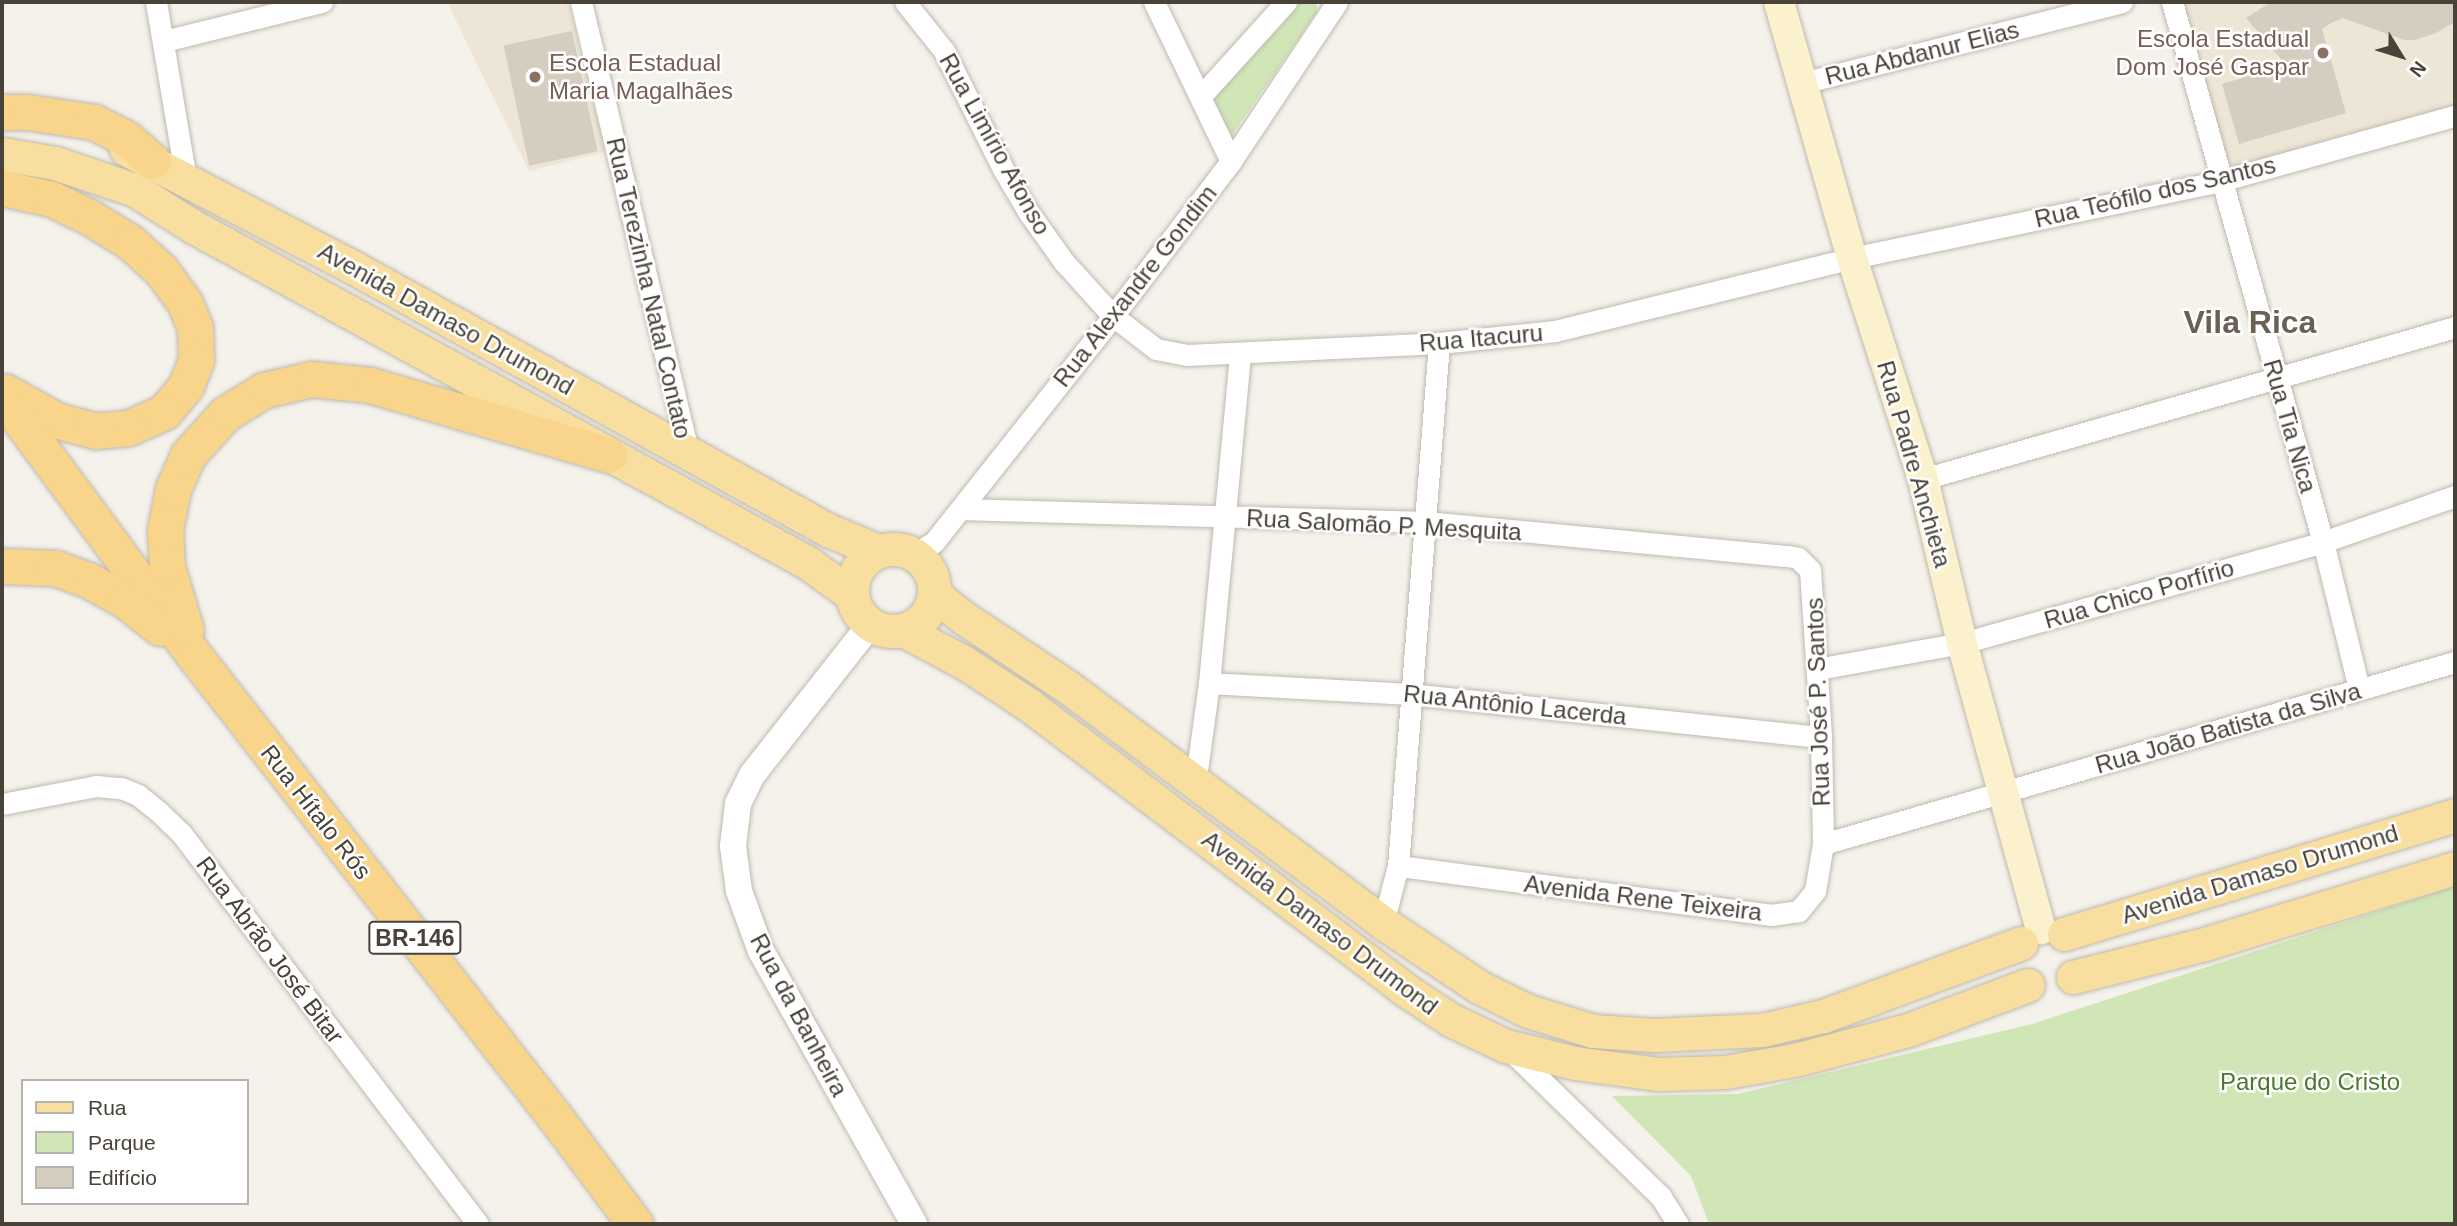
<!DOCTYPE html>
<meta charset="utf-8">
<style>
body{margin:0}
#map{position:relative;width:2457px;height:1226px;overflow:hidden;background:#f4f2eb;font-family:Helvetica,sans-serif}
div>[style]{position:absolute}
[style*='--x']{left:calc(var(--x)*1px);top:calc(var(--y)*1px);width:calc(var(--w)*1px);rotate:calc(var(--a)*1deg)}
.education>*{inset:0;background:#ede6d6}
.green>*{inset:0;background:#d0e6b6}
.building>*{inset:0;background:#d6cdc1;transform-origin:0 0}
.roads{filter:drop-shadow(0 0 2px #c0b9ae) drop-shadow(0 0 2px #c0b9ae)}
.minor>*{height:21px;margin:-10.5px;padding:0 10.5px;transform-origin:10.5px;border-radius:10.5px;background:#fff}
.tertiary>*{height:26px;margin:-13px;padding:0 13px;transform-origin:13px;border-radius:13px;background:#fff}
.secondary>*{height:30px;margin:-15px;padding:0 15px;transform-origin:15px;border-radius:15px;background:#fcf1cd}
.primary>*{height:33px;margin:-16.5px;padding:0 16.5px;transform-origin:16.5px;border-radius:16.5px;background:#f9df9f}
.primary>.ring{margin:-16.5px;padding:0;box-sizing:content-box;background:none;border:33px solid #f9df9f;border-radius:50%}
.trunk>*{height:35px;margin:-17.5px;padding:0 17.5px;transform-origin:17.5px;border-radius:17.5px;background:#f8d58a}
.dots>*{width:19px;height:19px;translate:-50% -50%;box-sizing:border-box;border:4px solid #fff;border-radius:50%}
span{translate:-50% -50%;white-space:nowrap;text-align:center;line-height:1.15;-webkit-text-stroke:5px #fff;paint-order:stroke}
.shield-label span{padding:2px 5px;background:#fff;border:2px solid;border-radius:5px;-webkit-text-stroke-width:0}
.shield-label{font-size:23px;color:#484239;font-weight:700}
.education-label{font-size:24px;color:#785e54}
.right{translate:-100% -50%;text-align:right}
.left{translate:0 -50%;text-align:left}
.street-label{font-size:24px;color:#484239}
.park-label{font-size:24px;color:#4a782e}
.district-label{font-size:32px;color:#6b6051;font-weight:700}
.frame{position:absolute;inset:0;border:4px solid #484239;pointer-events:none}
.legend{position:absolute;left:21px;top:1079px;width:228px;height:126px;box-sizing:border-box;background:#fff;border:2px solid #b6b3b0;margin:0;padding:9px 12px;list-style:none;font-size:21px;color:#484239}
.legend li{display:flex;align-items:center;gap:14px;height:35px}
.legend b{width:35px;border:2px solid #b6b3b0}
.north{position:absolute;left:2366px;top:21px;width:70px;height:70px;-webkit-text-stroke:5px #fff;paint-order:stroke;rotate:128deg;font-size:19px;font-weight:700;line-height:28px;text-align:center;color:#484239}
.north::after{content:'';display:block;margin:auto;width:24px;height:32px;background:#484239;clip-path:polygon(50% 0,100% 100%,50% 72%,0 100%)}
</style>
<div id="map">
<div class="education">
<i style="clip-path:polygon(447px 2px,568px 2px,605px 152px,529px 171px)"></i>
<i style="clip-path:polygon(2176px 2px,2455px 2px,2455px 105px,2224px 171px)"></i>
</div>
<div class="green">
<i style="clip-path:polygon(1297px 2px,1317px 2px,1317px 12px,1232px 135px,1211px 97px)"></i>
<i style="clip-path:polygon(2455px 886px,2455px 1224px,1709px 1224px,1691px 1176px,1612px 1096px,1738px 1094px,2032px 1024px)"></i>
</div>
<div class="building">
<i style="clip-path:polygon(2271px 2px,2455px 2px,2455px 22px,2436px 33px,2415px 40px,2404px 40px,2343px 18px,2333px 22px,2322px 29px,2346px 113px,2239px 144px,2222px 84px,2286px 65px,2246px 18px)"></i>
<i style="left:572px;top:31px;width:123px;height:70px;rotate:78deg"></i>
</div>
<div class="roads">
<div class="minor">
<i style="--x:156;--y:2;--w:181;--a:80.4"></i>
<i style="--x:581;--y:2;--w:463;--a:76.6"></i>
<i style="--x:905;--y:2;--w:63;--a:51.5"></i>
<i style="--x:944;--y:51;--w:132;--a:63.4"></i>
<i style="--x:1003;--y:169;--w:51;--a:59.4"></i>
<i style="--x:1029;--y:213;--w:60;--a:54.5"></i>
<i style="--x:1064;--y:262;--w:73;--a:47.8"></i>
<i style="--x:1113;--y:316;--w:54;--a:37.5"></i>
<i style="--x:1156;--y:349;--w:32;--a:11"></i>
<i style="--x:1187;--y:355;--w:252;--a:-2.7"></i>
<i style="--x:1439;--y:343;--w:117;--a:-5.9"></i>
<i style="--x:1555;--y:331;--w:306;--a:-13.8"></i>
<i style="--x:1852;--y:258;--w:376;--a:-11.8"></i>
<i style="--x:2220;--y:181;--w:244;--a:-15.5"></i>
<i style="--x:1154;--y:2;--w:177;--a:64.2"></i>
<i style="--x:2172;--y:2;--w:561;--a:74.38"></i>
<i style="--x:2323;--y:542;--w:151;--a:76.2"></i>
<i style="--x:164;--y:41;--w:163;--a:-13.9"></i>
<i style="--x:1802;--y:83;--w:330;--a:-14.2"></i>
<i style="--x:1201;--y:96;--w:127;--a:-47.9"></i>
<i style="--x:1923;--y:479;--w:553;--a:-15.95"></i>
<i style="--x:961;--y:509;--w:465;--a:1.6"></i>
<i style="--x:1426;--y:522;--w:364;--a:5.4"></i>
<i style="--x:1788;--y:556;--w:10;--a:11"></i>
<i style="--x:1798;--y:558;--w:17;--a:45"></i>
<i style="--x:1810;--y:570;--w:167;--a:86.2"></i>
<i style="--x:1821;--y:737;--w:107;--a:88.9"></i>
<i style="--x:1823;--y:844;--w:48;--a:99.7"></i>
<i style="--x:1815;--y:891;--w:26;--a:129"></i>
<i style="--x:1799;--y:911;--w:27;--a:172"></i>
<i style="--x:1772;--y:915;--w:377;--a:-172.5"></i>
<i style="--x:914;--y:554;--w:23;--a:-31"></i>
<i style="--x:934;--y:542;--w:288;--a:-51.6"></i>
<i style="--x:1113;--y:316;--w:195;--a:-52.7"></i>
<i style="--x:1231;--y:161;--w:191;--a:-56.3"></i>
<i style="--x:1817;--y:669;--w:147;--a:-10.2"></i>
<i style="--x:1962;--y:643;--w:375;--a:-15.6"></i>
<i style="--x:2323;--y:542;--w:140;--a:-19.2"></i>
<i style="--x:1209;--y:683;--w:201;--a:3.1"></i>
<i style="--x:1410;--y:694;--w:413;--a:6"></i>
<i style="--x:1195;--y:785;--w:103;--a:-82.2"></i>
<i style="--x:1209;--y:683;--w:329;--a:-84.6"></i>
<i style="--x:2;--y:804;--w:96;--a:-10.8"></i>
<i style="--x:96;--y:786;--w:25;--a:5"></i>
<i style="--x:121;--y:788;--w:18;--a:22"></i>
<i style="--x:138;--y:795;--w:26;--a:39"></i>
<i style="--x:158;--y:811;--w:32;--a:44"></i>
<i style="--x:181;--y:833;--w:491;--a:52.8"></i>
<i style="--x:1823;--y:844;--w:658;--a:-16.07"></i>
<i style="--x:1383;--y:923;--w:59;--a:-75.3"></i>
<i style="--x:1398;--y:866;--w:525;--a:-85.52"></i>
<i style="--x:1510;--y:1050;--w:211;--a:44.2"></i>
<i style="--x:1661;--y:1197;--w:32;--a:58"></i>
</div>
<div class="tertiary">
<i style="--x:870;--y:625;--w:191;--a:128.2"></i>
<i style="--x:752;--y:775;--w:32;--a:116"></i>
<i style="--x:738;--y:804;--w:42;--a:96.8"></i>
<i style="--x:733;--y:846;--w:45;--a:82.4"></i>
<i style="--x:739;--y:891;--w:64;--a:69.9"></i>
<i style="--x:761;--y:951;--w:313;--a:60.7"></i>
</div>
<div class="secondary">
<i style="--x:1779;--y:2;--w:266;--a:74.1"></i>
<i style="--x:1852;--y:258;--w:232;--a:72.2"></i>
<i style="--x:1923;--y:479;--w:169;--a:76.6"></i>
<i style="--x:1962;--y:643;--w:297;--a:74.6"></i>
</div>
<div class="primary">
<i style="--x:126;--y:149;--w:251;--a:27.5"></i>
<i style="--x:349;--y:265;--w:547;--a:28.95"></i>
<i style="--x:828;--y:530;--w:54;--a:22.8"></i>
<i style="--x:2;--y:154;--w:54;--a:9.6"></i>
<i style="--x:55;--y:163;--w:84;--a:18.6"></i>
<i style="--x:135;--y:190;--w:70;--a:32.1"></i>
<i style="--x:194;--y:227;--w:700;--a:28.69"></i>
<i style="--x:808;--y:563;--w:54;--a:36"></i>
<i class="ring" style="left:852px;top:549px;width:49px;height:49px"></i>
<i style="--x:934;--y:594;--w:38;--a:39"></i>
<i style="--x:964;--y:618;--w:125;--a:33.6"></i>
<i style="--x:1068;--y:687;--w:394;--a:36.8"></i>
<i style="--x:1383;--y:923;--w:115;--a:33.7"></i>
<i style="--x:1479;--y:987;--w:55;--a:26.1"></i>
<i style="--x:1528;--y:1011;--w:68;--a:17.1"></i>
<i style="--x:1593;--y:1031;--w:61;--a:3.8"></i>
<i style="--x:1654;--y:1035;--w:108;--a:-2.7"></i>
<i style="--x:1762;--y:1030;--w:63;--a:-12.9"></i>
<i style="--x:1823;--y:1016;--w:211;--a:-20.2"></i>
<i style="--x:903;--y:630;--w:70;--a:28"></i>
<i style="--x:965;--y:663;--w:77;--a:33.3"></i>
<i style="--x:1029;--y:705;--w:470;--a:37.1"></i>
<i style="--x:1404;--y:989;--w:56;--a:33.4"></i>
<i style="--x:1451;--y:1020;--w:61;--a:25.3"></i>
<i style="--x:1506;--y:1046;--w:71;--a:13.8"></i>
<i style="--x:1575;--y:1063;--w:85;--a:7.5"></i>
<i style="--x:1659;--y:1074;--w:66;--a:-1.7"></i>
<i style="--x:1725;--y:1072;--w:71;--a:-9.7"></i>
<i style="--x:1795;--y:1060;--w:117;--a:-14.9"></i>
<i style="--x:1908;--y:1030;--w:128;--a:-20.6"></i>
<i style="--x:2064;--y:934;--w:409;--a:-16.9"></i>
<i style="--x:2073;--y:977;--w:139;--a:-14.1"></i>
<i style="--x:2208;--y:943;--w:258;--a:-16.9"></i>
</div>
<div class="trunk">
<i style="--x:2;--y:112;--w:25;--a:0"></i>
<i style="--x:27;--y:112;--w:68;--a:8.5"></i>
<i style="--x:94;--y:122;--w:36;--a:27"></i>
<i style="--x:126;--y:138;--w:35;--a:41"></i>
<i style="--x:2;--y:188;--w:51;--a:12.4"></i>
<i style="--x:52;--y:199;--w:43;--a:26"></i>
<i style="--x:91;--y:218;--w:46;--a:31.6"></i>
<i style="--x:130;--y:242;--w:42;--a:42.1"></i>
<i style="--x:161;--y:270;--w:41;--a:54"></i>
<i style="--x:185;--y:303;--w:27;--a:68"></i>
<i style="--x:195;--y:328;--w:32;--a:88"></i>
<i style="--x:196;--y:360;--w:28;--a:111"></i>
<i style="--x:186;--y:386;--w:34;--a:130"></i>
<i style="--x:164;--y:412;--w:39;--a:156"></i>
<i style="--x:128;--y:428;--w:32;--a:175"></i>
<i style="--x:96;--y:431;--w:39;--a:-165"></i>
<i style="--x:58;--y:421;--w:60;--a:-150.9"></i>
<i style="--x:2;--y:396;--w:321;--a:53.5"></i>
<i style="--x:193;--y:654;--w:593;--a:51.99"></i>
<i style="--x:558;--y:1121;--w:129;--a:53.2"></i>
<i style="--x:2;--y:566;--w:53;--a:2.2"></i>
<i style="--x:55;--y:568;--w:37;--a:20"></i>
<i style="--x:90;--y:581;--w:41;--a:29.1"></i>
<i style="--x:126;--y:601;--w:43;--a:38.5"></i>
<i style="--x:186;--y:630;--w:66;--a:-106.8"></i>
<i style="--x:167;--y:567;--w:37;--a:-93"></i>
<i style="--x:165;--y:530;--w:42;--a:-79"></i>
<i style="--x:173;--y:489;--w:37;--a:-66"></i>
<i style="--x:188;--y:455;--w:55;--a:-47.9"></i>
<i style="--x:225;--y:414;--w:46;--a:-31.6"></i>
<i style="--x:264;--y:390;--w:49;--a:-12.9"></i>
<i style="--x:312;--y:379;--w:58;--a:5.9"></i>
<i style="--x:370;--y:385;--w:249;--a:16.3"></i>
</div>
</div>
<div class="dots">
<i style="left:2323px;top:53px;background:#8d6e63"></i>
<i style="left:535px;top:77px;background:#8d6e63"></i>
</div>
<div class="shield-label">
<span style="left:415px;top:938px">BR-146</span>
</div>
<div class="education-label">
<span class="right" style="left:2309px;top:53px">Escola Estadual<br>Dom José Gaspar</span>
<span class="left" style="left:549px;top:77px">Escola Estadual<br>Maria Magalhães</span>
</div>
<div class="street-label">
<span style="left:1922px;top:53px;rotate:-14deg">Rua Abdanur Elias</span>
<span style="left:995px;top:144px;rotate:61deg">Rua Limírio Afonso</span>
<span style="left:2155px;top:192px;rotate:-13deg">Rua Teófilo dos Santos</span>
<span style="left:1135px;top:286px;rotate:-52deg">Rua Alexandre Gondim</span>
<span style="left:649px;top:288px;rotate:77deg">Rua Terezinha Natal Contato</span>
<span style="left:446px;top:319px;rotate:29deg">Avenida Damaso Drumond</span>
<span style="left:1481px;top:338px;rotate:-5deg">Rua Itacuru</span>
<span style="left:2290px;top:426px;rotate:74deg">Rua Tia Nica</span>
<span style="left:1914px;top:464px;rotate:74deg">Rua Padre Anchieta</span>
<span style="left:1384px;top:525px;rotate:3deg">Rua Salomão P. Mesquita</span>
<span style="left:2139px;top:594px;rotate:-16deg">Rua Chico Porfírio</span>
<span style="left:1818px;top:702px;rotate:-92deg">Rua José P. Santos</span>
<span style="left:1515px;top:705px;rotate:6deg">Rua Antônio Lacerda</span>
<span style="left:2228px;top:728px;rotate:-16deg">Rua João Batista da Silva</span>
<span style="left:316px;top:812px;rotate:52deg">Rua Hítalo Rós</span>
<span style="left:2260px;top:874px;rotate:-17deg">Avenida Damaso Drumond</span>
<span style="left:1643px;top:898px;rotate:7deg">Avenida Rene Teixeira</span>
<span style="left:1320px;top:923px;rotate:37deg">Avenida Damaso Drumond</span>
<span style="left:270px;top:950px;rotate:53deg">Rua Abrão José Bitar</span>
<span style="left:799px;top:1015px;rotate:62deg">Rua da Banheira</span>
</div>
<div class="park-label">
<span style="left:2310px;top:1082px">Parque do Cristo</span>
</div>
<div class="district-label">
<span style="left:2250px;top:322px">Vila Rica</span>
</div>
<div class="frame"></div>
<ul class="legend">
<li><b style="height:9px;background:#f9df9f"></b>Rua</li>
<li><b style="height:19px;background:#d0e6b6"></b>Parque</li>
<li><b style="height:19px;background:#d6cdc1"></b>Edifício</li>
</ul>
<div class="north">N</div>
</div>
